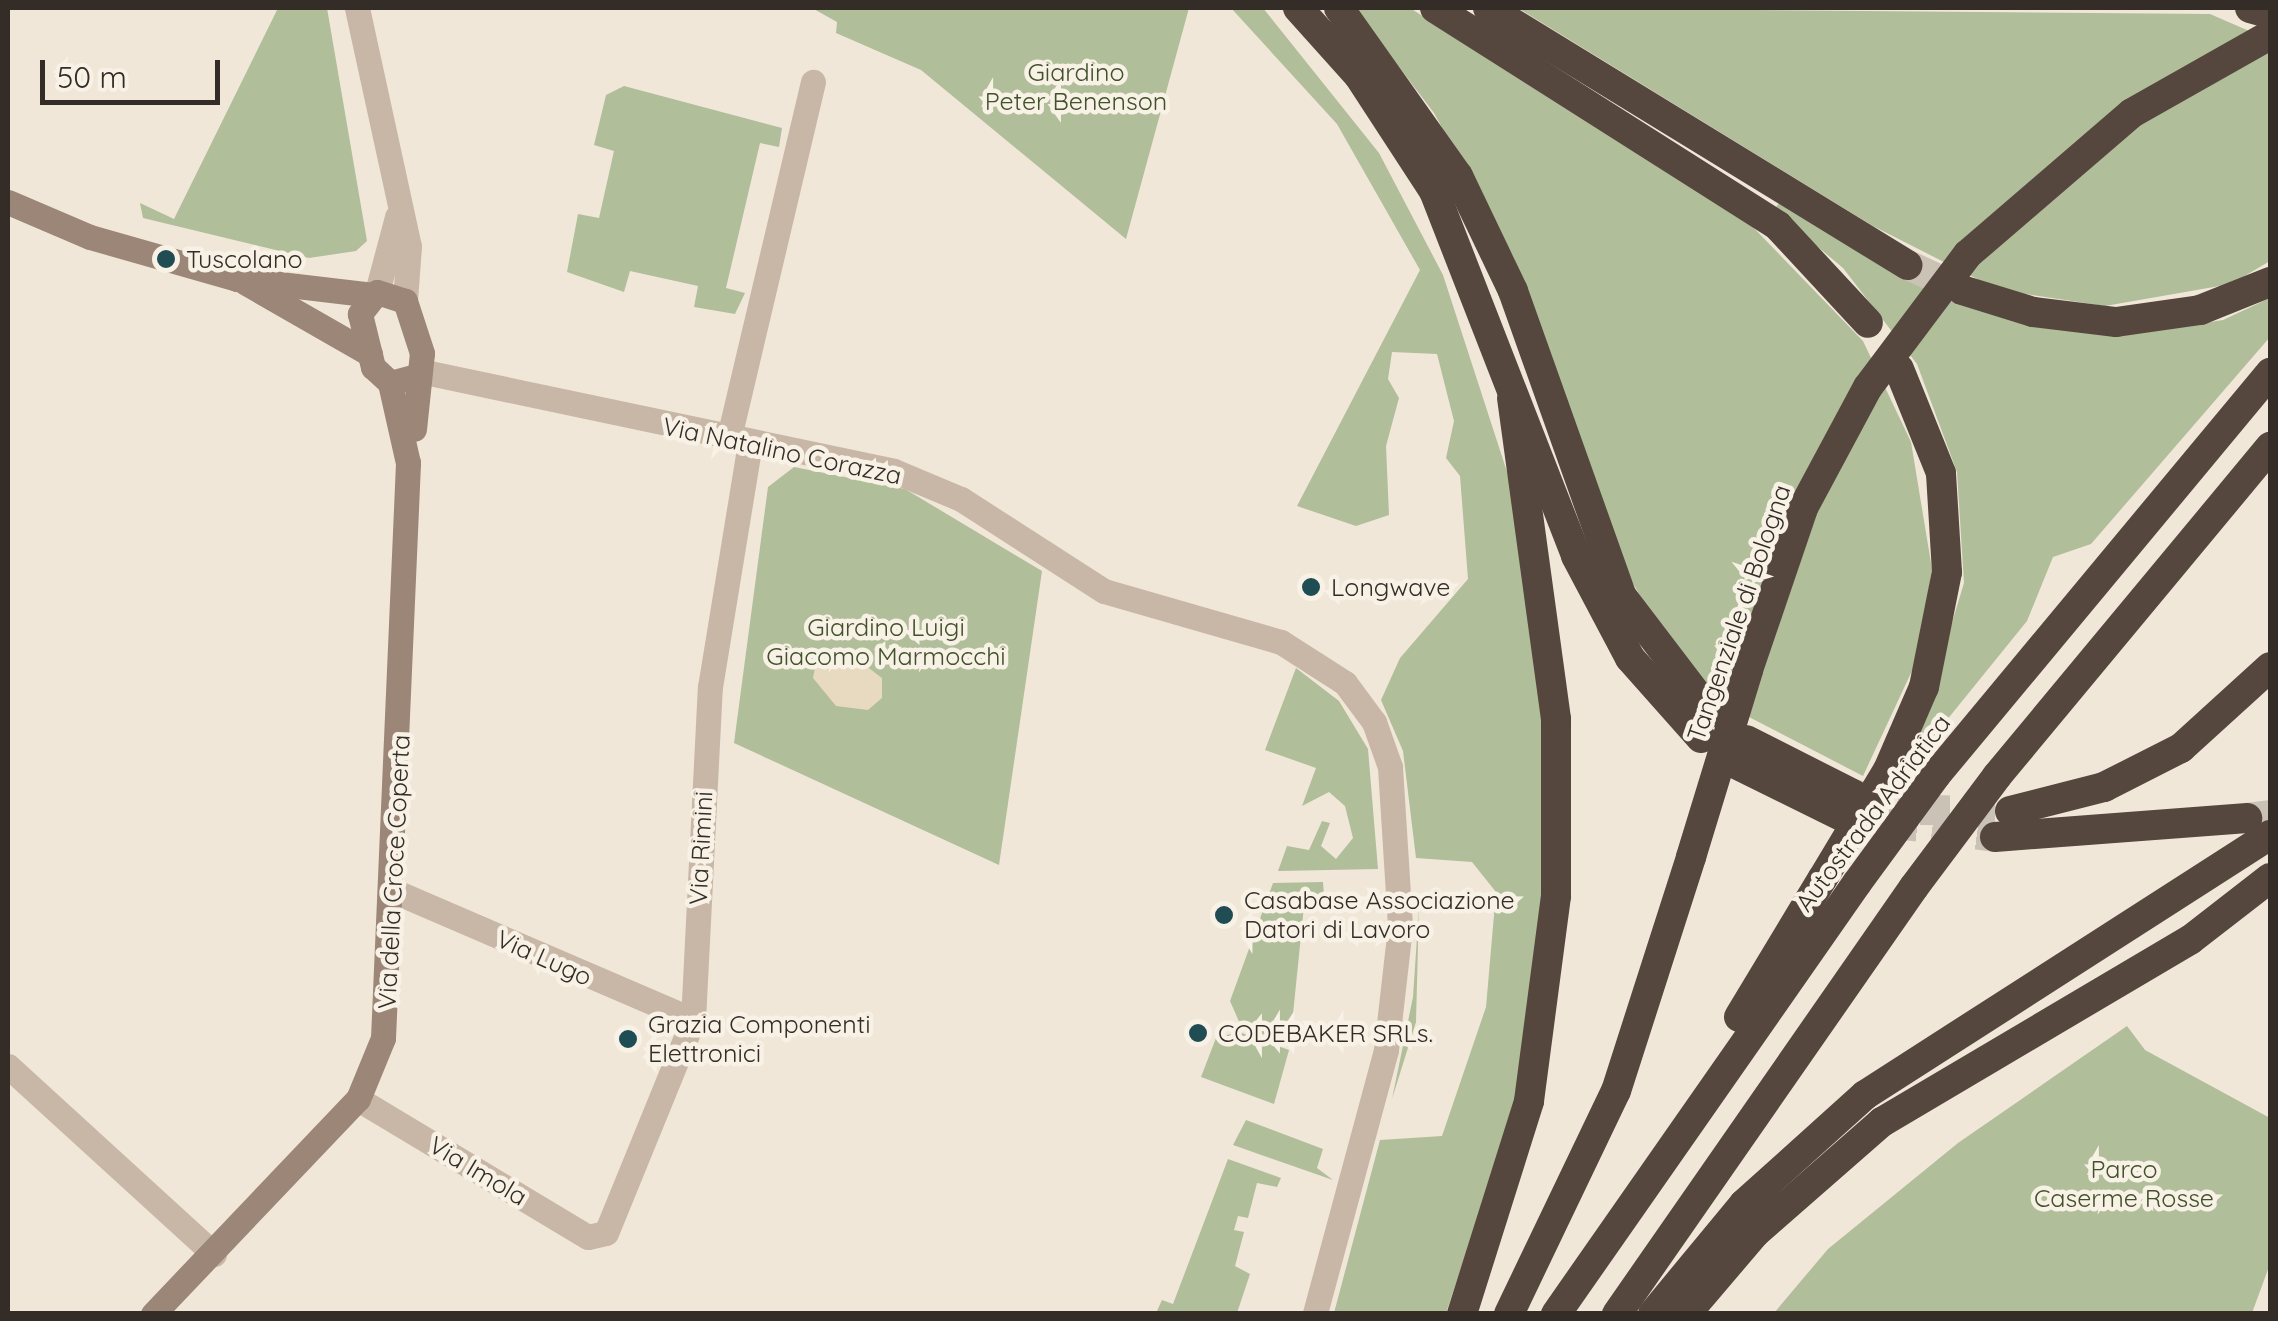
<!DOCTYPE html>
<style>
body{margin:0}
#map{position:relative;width:2278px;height:1321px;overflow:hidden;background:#f0e7d9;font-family:Quicksand,sans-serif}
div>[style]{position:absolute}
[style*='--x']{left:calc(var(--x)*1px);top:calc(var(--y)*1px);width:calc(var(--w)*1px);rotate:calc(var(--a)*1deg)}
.green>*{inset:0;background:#b0be9a}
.plaza>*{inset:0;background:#e8d9c1}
.highway-tunnel>*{height:30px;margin-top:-15px;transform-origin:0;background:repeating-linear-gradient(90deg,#cac2b5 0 30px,transparent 0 45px)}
.street>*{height:25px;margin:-12.5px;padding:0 12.5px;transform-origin:12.5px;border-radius:12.5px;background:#c8b7a6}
.secondary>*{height:25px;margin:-12.5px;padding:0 12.5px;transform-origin:12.5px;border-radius:12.5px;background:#9b8678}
.highway>*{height:30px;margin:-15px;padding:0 15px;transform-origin:15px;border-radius:15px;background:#55463e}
.highway-bridge>*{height:30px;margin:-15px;padding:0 15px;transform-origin:15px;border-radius:15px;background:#55463e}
.dots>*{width:28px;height:28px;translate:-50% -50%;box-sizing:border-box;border:5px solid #f8f1e5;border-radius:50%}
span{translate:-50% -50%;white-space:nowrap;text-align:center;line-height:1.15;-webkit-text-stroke:9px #f8f1e5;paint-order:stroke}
.park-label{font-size:25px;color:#41512b}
.poi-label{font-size:25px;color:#342c27}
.left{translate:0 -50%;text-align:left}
.street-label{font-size:25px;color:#342c27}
.frame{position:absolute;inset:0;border:10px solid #342c27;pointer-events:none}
.scale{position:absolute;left:40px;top:60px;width:180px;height:45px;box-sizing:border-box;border:5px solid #342c27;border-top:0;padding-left:12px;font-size:30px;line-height:35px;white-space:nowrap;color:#342c27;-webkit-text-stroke:8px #f8f1e5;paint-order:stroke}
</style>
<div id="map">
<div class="green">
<i style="clip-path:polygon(278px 8px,327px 8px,367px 241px,356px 251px,309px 258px,143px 218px,140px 203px,174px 219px)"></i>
<i style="clip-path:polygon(812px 8px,1189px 8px,1126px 239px,921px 70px,836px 33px,837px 22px)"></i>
<i style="clip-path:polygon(1231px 8px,1263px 8px,1379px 153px,1443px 275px,1510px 481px,1543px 700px,1544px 901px,1514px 1109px,1446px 1313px,1334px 1313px,1380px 1140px,1442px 1136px,1486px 1007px,1496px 892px,1472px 862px,1416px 858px,1403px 751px,1381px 700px,1400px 658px,1468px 579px,1460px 476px,1446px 458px,1454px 421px,1437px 354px,1392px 352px,1388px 379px,1399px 398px,1386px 446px,1389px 515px,1356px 526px,1297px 506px,1420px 270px,1337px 124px)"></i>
<i style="clip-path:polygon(1354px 8px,1410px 8px,1749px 223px,1863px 341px,1911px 442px,1932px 569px,1917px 660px,1863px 776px,1749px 717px,1692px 674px,1654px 620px,1623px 566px,1514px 258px,1434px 113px)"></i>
<i style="clip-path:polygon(1518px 8px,2210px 14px,2270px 40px,2270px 261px,2231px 284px,2105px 306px,1999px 290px,1873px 226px)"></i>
<i style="clip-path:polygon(624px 86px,782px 128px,779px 147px,760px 143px,726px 288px,745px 293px,735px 314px,694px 307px,698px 286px,630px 271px,624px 292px,567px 272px,578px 214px,599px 218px,614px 151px,594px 145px,606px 95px)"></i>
<i style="clip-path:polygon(1779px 203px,1930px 289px,2138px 333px,2223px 320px,2270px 298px,2270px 337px,2091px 544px,2053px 557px,2027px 621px,1908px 768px,1964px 583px,1957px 472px,1917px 364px,1843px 268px,1774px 210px)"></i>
<i style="clip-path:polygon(794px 467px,905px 489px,1042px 571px,999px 865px,734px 743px,768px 487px)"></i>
<i style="clip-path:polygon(1296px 668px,1339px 701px,1368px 749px,1378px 869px,1278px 871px,1287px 846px,1309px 850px,1322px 821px,1330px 823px,1321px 846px,1336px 859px,1353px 838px,1345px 806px,1329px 792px,1302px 806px,1316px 768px,1265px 750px)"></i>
<i style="clip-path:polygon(1323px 882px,1324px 896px,1305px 896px,1290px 1044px,1241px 1026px,1230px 1001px,1273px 883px)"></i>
<i style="clip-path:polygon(1419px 907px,1416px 1022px,1392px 1099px,1413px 997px)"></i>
<i style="clip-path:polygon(2127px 1026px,2145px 1050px,2270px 1118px,2270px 1264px,2252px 1313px,1774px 1313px,1828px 1249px,1958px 1143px)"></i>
<i style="clip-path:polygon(1239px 1032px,1289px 1050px,1274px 1104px,1201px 1077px,1216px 1038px)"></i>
<i style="clip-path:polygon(1246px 1120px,1323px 1149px,1317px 1168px,1333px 1180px,1233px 1145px)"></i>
<i style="clip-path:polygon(1228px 1159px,1281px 1178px,1277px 1187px,1257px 1183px,1248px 1218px,1238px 1216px,1234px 1230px,1244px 1232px,1235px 1266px,1250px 1274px,1237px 1313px,1156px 1313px,1162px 1300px,1173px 1304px)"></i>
</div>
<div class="plaza">
<i style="clip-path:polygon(841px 647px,882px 678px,882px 698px,868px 710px,836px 706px,813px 678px,818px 652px)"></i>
</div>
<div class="highway-tunnel">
<i style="--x:1908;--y:265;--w:60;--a:24.8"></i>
<i style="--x:1853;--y:794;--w:69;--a:13.4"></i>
<i style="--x:1920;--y:810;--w:90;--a:0.6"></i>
<i style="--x:1843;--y:817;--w:153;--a:7.5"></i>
<i style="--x:2247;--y:818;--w:23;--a:-7"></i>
</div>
<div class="street">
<i style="--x:357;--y:8;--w:244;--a:77.7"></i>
<i style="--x:409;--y:246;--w:55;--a:94.2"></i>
<i style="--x:377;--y:292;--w:78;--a:-75.1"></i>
<i style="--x:420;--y:371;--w:484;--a:11.9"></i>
<i style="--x:894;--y:471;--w:73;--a:22.7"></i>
<i style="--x:961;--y:499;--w:170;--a:32.8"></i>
<i style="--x:1104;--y:591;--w:184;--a:16.1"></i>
<i style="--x:1281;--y:642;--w:76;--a:32.6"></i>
<i style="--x:1345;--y:683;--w:49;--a:53.4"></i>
<i style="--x:1374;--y:722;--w:48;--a:70.4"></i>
<i style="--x:1390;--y:767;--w:160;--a:86.4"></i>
<i style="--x:1400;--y:927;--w:124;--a:96.5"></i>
<i style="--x:1386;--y:1050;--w:273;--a:105.1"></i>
<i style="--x:729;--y:437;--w:365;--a:-76.7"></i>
<i style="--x:396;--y:892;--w:323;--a:23.3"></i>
<i style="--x:8;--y:1066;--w:279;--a:42.4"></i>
<i style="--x:358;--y:1099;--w:268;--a:31"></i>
<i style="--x:588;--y:1237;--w:18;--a:-13"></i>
<i style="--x:606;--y:1233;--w:230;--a:-67.8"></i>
<i style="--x:693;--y:1020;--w:333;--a:-87.1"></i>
<i style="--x:710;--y:687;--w:248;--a:-80.7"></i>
</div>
<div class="secondary">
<i style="--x:8;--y:202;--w:89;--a:23.1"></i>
<i style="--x:90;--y:237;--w:153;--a:15.9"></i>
<i style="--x:237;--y:279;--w:137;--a:6.7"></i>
<i style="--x:246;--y:283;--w:143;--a:29.8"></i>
<i style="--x:414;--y:429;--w:76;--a:-84"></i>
<i style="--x:422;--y:353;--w:55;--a:-108.1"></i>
<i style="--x:405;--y:301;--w:29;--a:-162"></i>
<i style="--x:377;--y:292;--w:28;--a:128"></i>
<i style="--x:360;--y:314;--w:55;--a:76.2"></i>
<i style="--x:373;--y:367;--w:23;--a:43"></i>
<i style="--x:390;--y:383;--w:28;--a:-15"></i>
<i style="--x:153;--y:1314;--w:297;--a:-46.4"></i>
<i style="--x:358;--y:1099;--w:66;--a:-67.7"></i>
<i style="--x:383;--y:1038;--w:576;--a:-87.51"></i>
<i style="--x:408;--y:463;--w:82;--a:-102.7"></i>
</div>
<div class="highway">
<i style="--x:1298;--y:8;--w:91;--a:48.1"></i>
<i style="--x:1359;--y:76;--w:137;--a:56.9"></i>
<i style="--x:1434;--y:191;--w:392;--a:68.7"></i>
<i style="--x:1576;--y:556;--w:115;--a:62.1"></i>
<i style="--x:1630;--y:658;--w:107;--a:48.4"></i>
<i style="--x:1339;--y:8;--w:206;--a:54.7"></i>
<i style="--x:1458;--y:176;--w:127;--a:64.4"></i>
<i style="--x:1513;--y:291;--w:323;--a:70.4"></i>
<i style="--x:1621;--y:595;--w:148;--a:52.7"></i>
<i style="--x:1435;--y:8;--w:406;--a:32.4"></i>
<i style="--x:1778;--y:226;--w:132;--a:47.1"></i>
<i style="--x:1488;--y:8;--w:492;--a:31.5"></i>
<i style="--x:2250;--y:8;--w:15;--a:16"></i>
<i style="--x:1968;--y:254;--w:216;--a:-40.7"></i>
<i style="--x:2132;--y:113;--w:159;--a:-29.5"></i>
<i style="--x:1962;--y:290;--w:74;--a:17.2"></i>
<i style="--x:2033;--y:312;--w:84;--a:6.9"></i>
<i style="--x:2116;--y:322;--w:85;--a:-8.1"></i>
<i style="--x:2200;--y:310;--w:75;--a:-21.8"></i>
<i style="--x:1748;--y:670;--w:171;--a:-71.2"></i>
<i style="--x:1803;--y:508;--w:137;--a:-61.8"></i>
<i style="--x:1746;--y:740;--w:120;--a:26.8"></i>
<i style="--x:1738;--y:765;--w:117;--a:26.3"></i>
<i style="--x:1888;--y:770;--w:90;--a:-66.6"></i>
<i style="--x:1924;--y:687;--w:117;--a:-78.7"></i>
<i style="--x:1947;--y:572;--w:99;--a:-93.5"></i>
<i style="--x:1941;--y:473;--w:112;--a:-112"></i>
<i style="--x:1936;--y:775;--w:523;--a:-50.28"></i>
<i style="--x:1997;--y:776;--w:428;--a:-50.3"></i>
<i style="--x:2010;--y:811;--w:97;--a:-14.3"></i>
<i style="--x:2104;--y:787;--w:86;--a:-26.9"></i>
<i style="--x:2181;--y:748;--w:120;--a:-42.3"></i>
<i style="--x:1995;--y:837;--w:253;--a:-4.3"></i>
<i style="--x:1739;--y:1017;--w:162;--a:-58.9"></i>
<i style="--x:1462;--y:1314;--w:223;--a:-72.5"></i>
<i style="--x:1529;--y:1101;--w:207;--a:-82.5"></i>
<i style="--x:1556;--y:896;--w:177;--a:-90"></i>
<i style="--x:1556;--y:719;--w:324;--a:-97.8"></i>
<i style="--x:1509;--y:1314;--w:247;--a:-64.4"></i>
<i style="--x:1616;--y:1091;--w:246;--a:-72.2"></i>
<i style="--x:1556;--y:1314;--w:526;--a:-55.07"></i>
<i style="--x:1617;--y:1314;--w:520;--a:-55.18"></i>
<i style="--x:1653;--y:1314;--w:143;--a:-50.4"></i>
<i style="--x:1744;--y:1204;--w:163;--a:-42"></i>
<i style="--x:1865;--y:1095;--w:481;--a:-32.7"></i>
<i style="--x:1686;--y:1314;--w:106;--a:-49.6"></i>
<i style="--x:1755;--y:1233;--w:169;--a:-41.2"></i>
<i style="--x:1882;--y:1122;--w:358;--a:-30.6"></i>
<i style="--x:2190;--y:940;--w:101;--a:-37.8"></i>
</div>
<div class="highway-bridge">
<i style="--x:1868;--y:387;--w:166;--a:-53.1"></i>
<i style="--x:1691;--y:857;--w:195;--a:-73"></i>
<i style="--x:1823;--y:878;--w:126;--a:-59"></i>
<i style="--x:1857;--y:883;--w:134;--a:-53.8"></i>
<i style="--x:1914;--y:887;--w:139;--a:-53.2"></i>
</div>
<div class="dots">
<i style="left:166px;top:259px;background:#1e4d54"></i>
<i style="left:1311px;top:587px;background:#1e4d54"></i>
<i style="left:1224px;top:915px;background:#1e4d54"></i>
<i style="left:1198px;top:1033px;background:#1e4d54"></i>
<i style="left:628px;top:1039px;background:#1e4d54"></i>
</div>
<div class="park-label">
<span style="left:1076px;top:87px">Giardino<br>Peter Benenson</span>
<span style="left:886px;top:642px">Giardino Luigi<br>Giacomo Marmocchi</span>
<span style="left:2124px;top:1184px">Parco<br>Caserme Rosse</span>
</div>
<div class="poi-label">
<span class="left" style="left:186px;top:259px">Tuscolano</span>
<span class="left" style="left:1331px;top:587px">Longwave</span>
<span class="left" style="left:1244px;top:915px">Casabase Associazione<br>Datori di Lavoro</span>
<span class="left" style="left:648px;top:1039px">Grazia Componenti<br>Elettronici</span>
<span class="left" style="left:1218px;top:1033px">CODEBAKER SRLs.</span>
</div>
<div class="street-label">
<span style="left:782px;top:451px;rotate:12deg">Via Natalino Corazza</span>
<span style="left:1739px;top:613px;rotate:-71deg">Tangenziale di Bologna</span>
<span style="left:1873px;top:813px;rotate:-53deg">Autostrada Adriatica</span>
<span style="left:701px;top:848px;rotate:-87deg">Via Rimini</span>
<span style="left:394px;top:872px;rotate:-87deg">Via della Croce Coperta</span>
<span style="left:544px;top:958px;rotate:24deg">Via Lugo</span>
<span style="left:478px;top:1171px;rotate:31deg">Via Imola</span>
</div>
<div class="frame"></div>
<div class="scale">50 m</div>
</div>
